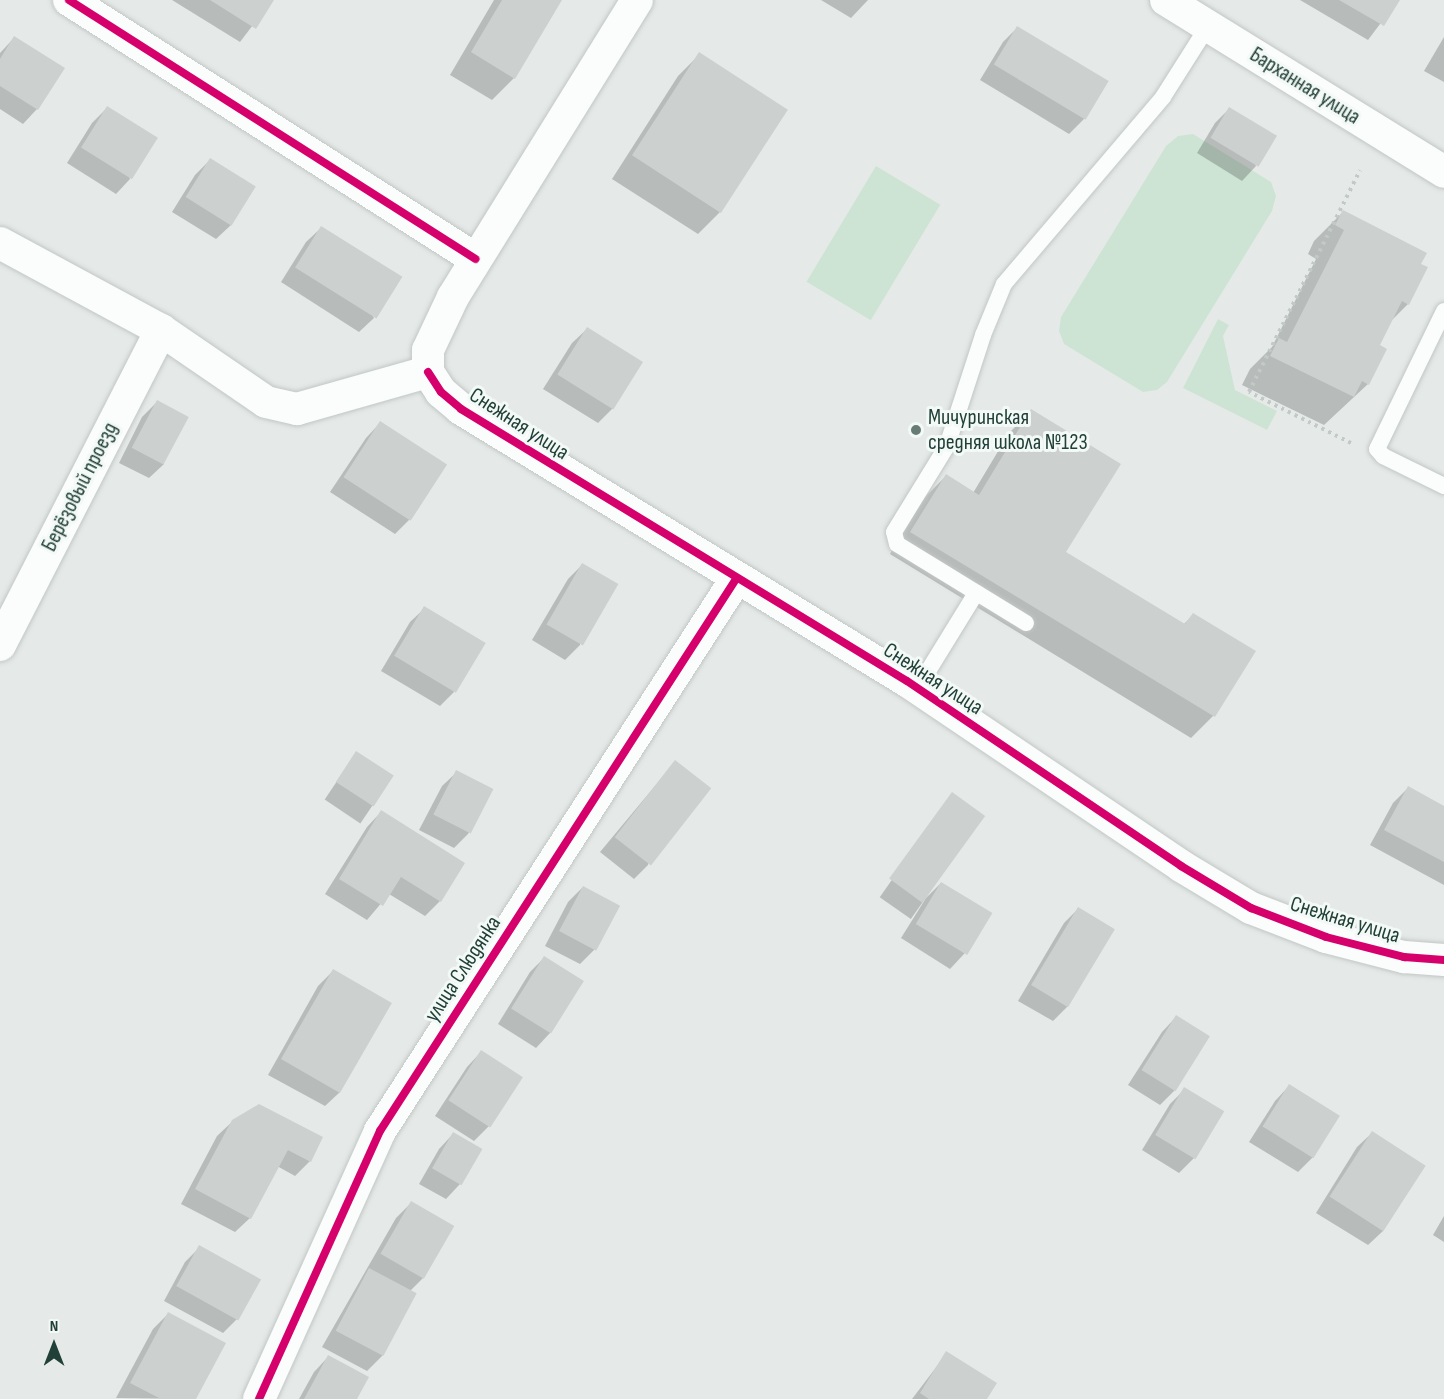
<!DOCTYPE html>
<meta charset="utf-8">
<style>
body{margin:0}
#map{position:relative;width:1444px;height:1399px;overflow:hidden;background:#e5eae8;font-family:"Sofia Sans Condensed",sans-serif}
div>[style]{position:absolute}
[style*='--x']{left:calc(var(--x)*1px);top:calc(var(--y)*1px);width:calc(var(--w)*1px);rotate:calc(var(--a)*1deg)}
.green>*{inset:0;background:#cde4d4;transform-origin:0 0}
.shadow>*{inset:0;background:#0003;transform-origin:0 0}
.building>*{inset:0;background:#ccd1cf;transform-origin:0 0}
.path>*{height:4px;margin-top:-2px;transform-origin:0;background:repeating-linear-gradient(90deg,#c2cac7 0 3px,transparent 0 7.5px)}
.roads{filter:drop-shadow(0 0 2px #c2c7c5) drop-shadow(0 0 2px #c2c7c5)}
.lane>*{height:16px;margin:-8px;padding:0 8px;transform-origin:8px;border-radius:8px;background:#fbfcfc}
.street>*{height:32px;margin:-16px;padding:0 16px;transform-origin:16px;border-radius:16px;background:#fbfcfc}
.cycleway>*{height:8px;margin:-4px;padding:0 4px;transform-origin:4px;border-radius:4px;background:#d6006c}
.dots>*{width:16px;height:16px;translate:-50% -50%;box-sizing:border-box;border:3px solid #f3f9f6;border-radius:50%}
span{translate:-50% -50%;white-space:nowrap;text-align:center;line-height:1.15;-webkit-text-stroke:6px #f3f9f6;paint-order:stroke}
.street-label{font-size:22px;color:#214037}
.poi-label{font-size:22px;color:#214037}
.left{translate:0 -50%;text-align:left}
.north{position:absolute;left:24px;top:1315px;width:60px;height:60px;-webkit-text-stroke:4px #f3f9f6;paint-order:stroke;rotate:0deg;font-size:16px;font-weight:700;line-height:24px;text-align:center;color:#214037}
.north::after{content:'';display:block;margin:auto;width:21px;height:27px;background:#214037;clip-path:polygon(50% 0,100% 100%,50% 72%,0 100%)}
</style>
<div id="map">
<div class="green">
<i style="clip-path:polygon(1193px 134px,1271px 182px,1276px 196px,1272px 211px,1167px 382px,1157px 390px,1143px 392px,1064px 344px,1059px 331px,1061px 317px,1166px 146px,1178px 136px)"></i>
<i style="left:876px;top:166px;width:75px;height:135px;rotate:31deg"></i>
<i style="clip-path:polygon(1218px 319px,1229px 325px,1223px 336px,1235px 390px,1277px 411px,1267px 430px,1183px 388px)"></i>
</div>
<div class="shadow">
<i style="clip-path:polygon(172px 0,272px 0,240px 42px)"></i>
<i style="clip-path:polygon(494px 0,560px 0,514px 78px,492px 100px,450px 75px)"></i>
<i style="clip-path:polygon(821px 0,868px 0,851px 18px)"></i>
<i style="clip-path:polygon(1300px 0,1398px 0,1368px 40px)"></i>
<i style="clip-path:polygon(1017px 28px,1107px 82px,1084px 119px,1069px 134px,980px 80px,1003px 42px)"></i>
<i style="clip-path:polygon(1444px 37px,1444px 82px,1424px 71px)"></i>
<i style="clip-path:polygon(14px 38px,37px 109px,23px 124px,0 109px,0 53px)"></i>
<i style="clip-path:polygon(700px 54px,720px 212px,698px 234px,612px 179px,678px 76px)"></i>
<i style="clip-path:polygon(107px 108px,130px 179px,116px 194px,67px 163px,92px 123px)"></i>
<i style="clip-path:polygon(1229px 109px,1256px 166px,1242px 181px,1197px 153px,1215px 123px)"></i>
<i style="clip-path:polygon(210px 160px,231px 225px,216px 239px,172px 212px,195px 175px)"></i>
<i style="clip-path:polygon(1343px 212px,1419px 265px,1408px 304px,1391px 321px,1378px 346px,1368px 384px,1324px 425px,1242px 385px,1250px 369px,1272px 347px,1316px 259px,1308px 254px,1314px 241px)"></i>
<i style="clip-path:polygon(321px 228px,374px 318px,359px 332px,281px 282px,306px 242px)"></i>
<i style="clip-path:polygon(587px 329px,641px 363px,613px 408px,598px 423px,543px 389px,572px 343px)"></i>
<i style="clip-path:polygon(157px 402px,164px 464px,149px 478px,119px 463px,142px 417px)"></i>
<i style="clip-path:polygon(1031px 411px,1064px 553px,1183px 625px,1193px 615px,1254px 651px,1213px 716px,1191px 738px,890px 554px,924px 498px,946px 476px,973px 493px,1009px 433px)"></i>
<i style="clip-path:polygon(380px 423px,445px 465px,410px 519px,395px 534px,330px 492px,366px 438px)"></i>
<i style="clip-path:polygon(582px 565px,580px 645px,565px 660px,532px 640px,568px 579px)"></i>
<i style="clip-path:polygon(425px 608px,454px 692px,440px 706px,381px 671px,410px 622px)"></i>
<i style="left:356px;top:753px;width:43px;height:56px;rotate:34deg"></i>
<i style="clip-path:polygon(675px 762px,648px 865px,634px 879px,600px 852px)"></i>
<i style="clip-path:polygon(457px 772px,492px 790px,468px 834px,454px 848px,419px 830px,442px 786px)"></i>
<i style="clip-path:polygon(1408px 788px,1444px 808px,1444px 885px,1370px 845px,1393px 803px)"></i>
<i style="left:952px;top:794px;width:38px;height:126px;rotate:35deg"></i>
<i style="clip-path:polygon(381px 812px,463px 863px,440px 901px,425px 916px,389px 894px,367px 920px,325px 894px,367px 827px)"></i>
<i style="clip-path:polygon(941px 883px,990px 914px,964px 954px,950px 969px,901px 938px,926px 898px)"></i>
<i style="clip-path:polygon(583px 887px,618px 906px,595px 949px,580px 964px,545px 946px,568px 902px)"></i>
<i style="clip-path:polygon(1078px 909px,1113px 929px,1068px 1006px,1053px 1021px,1018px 1001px,1064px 923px)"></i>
<i style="clip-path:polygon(544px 958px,550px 1033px,536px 1048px,498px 1024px,530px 972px)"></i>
<i style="clip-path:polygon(333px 971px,340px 1092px,325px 1106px,268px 1075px,318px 986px)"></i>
<i style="clip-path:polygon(1176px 1017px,1208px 1037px,1174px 1091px,1160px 1105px,1128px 1085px,1162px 1032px)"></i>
<i style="clip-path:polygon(481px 1052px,521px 1078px,489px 1126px,474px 1141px,435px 1116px,467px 1067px)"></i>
<i style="clip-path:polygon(1289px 1086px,1313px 1157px,1298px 1172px,1249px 1142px,1275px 1101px)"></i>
<i style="clip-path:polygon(1185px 1089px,1194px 1158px,1179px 1173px,1142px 1150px,1170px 1104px)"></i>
<i style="clip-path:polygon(233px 1121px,310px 1161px,295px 1176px,277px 1166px,250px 1218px,235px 1232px,181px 1204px,217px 1136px)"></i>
<i style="clip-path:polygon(1372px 1133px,1424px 1166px,1383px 1231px,1368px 1245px,1316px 1213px,1357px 1147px)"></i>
<i style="clip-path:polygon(453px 1134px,460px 1184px,446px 1199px,419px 1184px,439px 1149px)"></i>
<i style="clip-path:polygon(411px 1203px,423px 1278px,410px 1291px,382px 1356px,367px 1371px,322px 1347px,396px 1218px)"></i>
<i style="clip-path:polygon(1444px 1216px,1444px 1242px,1433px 1235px)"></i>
<i style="clip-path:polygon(200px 1247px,238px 1318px,223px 1333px,164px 1301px,185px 1262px)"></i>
<i style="clip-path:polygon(168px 1314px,195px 1399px,116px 1398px,153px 1329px)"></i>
<i style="clip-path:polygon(947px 1353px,986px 1399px,912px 1399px)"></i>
<i style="clip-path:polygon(328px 1357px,356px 1399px,299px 1399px,314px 1372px)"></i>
</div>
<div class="building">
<i style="clip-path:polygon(210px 0,274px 0,256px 29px)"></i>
<i style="clip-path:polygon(502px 0,562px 0,515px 79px,471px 52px)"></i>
<i style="clip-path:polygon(1339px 0,1400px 0,1384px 26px)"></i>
<i style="left:1017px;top:26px;width:107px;height:45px;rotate:31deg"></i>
<i style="clip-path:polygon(14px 36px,65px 68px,38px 110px,0 86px,0 59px)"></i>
<i style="left:699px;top:52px;width:106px;height:123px;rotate:33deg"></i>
<i style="left:107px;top:106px;width:60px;height:49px;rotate:32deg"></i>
<i style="left:1229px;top:107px;width:56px;height:36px;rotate:31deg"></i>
<i style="left:210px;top:158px;width:54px;height:46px;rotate:32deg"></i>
<i style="clip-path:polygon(1343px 210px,1427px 253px,1421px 264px,1428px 267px,1409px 305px,1402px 301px,1380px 345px,1387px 349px,1369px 385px,1362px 381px,1354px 397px,1270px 356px,1279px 338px,1287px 342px,1344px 230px,1335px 225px)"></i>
<i style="left:321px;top:226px;width:96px;height:49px;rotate:32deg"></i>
<i style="left:587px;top:327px;width:66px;height:56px;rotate:32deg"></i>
<i style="left:157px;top:400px;width:36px;height:54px;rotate:28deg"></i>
<i style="clip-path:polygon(1031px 409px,1121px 464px,1066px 552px,1185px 624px,1193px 613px,1256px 651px,1215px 717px,910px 532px,946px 474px,979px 495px)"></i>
<i style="left:380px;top:421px;width:80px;height:67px;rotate:33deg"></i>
<i style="left:582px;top:563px;width:42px;height:71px;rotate:30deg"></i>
<i style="left:424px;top:606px;width:72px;height:58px;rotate:31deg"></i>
<i style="left:356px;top:751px;width:45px;height:37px;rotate:33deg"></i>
<i style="left:675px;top:760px;width:46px;height:98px;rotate:38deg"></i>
<i style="left:456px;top:770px;width:42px;height:50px;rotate:27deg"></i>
<i style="clip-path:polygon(1408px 786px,1444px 806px,1444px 862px,1384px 830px)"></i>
<i style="left:952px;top:792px;width:41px;height:107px;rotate:36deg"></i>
<i style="clip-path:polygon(381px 810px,465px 863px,441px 902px,401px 877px,383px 906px,339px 879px)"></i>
<i style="left:941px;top:882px;width:60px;height:49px;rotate:31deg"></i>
<i style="left:583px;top:886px;width:42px;height:51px;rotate:28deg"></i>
<i style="left:1078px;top:907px;width:43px;height:91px;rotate:31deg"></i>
<i style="left:544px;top:956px;width:47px;height:62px;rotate:32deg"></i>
<i style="left:333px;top:969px;width:68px;height:104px;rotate:30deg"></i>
<i style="left:1176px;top:1015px;width:40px;height:65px;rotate:32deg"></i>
<i style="left:481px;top:1050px;width:50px;height:60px;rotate:33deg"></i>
<i style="left:1289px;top:1084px;width:60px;height:50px;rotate:32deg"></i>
<i style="left:1184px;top:1087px;width:47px;height:56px;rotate:31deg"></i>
<i style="clip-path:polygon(259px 1104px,323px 1137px,311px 1162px,288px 1150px,251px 1219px,195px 1189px,232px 1120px)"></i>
<i style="left:1372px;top:1131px;width:64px;height:78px;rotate:33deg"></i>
<i style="left:453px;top:1132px;width:34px;height:42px;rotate:30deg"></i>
<i style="left:411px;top:1201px;width:50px;height:61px;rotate:30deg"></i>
<i style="left:199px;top:1245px;width:71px;height:47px;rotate:29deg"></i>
<i style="left:369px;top:1268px;width:54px;height:71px;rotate:28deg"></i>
<i style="clip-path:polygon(168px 1312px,226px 1343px,196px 1399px,161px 1399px,130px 1383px)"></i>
<i style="clip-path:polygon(946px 1351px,997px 1383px,987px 1399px,929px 1399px,920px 1393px)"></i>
<i style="clip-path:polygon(328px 1355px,369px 1377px,357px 1399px,304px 1399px)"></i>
</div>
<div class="path">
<i style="--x:1351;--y:443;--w:114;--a:-153.4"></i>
<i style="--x:1249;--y:392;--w:248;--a:-63.4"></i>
</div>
<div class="roads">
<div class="lane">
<i style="--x:1444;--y:311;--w:153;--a:115.9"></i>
<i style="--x:1377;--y:449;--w:9;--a:49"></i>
<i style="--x:1383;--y:456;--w:68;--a:26.2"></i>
<i style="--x:1026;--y:623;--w:151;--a:-148.5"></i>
<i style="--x:897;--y:544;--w:12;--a:-104"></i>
<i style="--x:894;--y:532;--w:101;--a:-58.4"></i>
<i style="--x:947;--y:446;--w:117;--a:-72"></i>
<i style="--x:983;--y:335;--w:55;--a:-67.6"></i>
<i style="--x:1004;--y:284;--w:245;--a:-49.6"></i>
<i style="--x:1163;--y:97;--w:84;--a:-57.6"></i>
<i style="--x:917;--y:689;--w:113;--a:-58.4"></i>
</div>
<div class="street">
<i style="--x:69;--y:0;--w:482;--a:32.5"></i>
<i style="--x:1166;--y:0;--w:327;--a:31.7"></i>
<i style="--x:0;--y:243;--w:183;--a:28.4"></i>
<i style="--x:161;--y:330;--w:127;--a:34.4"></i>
<i style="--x:266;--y:402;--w:32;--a:13"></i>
<i style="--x:297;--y:409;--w:136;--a:-15.8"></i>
<i style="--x:428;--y:372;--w:24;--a:57"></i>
<i style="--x:441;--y:392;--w:26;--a:40"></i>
<i style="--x:461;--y:409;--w:522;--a:31.38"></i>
<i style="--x:907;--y:681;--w:331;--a:34"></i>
<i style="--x:1181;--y:866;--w:82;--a:31"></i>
<i style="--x:1251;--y:908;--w:80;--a:21.1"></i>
<i style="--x:1326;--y:937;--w:81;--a:14.4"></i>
<i style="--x:1404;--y:957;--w:40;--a:4.3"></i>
<i style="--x:428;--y:372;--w:22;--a:-90"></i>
<i style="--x:428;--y:350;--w:59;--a:-64.7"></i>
<i style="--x:453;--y:297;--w:349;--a:-58.2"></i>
<i style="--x:0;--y:645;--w:354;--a:-62.9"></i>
<i style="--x:259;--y:1399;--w:294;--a:-65.7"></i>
<i style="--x:380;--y:1131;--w:657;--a:-57.18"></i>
</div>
</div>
<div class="cycleway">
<i style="--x:69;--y:0;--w:482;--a:32.5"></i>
<i style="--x:428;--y:372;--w:24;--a:57"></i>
<i style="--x:441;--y:392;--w:26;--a:40"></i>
<i style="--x:461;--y:409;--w:522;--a:31.38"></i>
<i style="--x:907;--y:681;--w:331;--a:34"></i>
<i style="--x:1181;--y:866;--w:82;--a:31"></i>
<i style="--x:1251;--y:908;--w:80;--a:21.1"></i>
<i style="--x:1326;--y:937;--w:81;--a:14.4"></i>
<i style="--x:1404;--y:957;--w:40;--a:4.3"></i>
<i style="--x:259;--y:1399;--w:294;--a:-65.7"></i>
<i style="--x:380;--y:1131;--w:657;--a:-57.18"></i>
</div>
<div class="dots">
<i style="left:916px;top:430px;background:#667c75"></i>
</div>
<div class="street-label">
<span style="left:1305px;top:86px;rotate:32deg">Барханная улица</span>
<span style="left:519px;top:424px;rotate:33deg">Снежная улица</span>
<span style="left:80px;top:487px;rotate:-63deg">Берёзовый проезд</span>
<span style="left:933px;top:679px;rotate:33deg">Снежная улица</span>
<span style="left:1345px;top:920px;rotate:17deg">Снежная улица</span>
<span style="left:463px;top:969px;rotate:-57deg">улица Слюдянка</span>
</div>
<div class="poi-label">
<span class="left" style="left:928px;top:430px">Мичуринская<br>средняя школа №123</span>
</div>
<div class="north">N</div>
</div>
